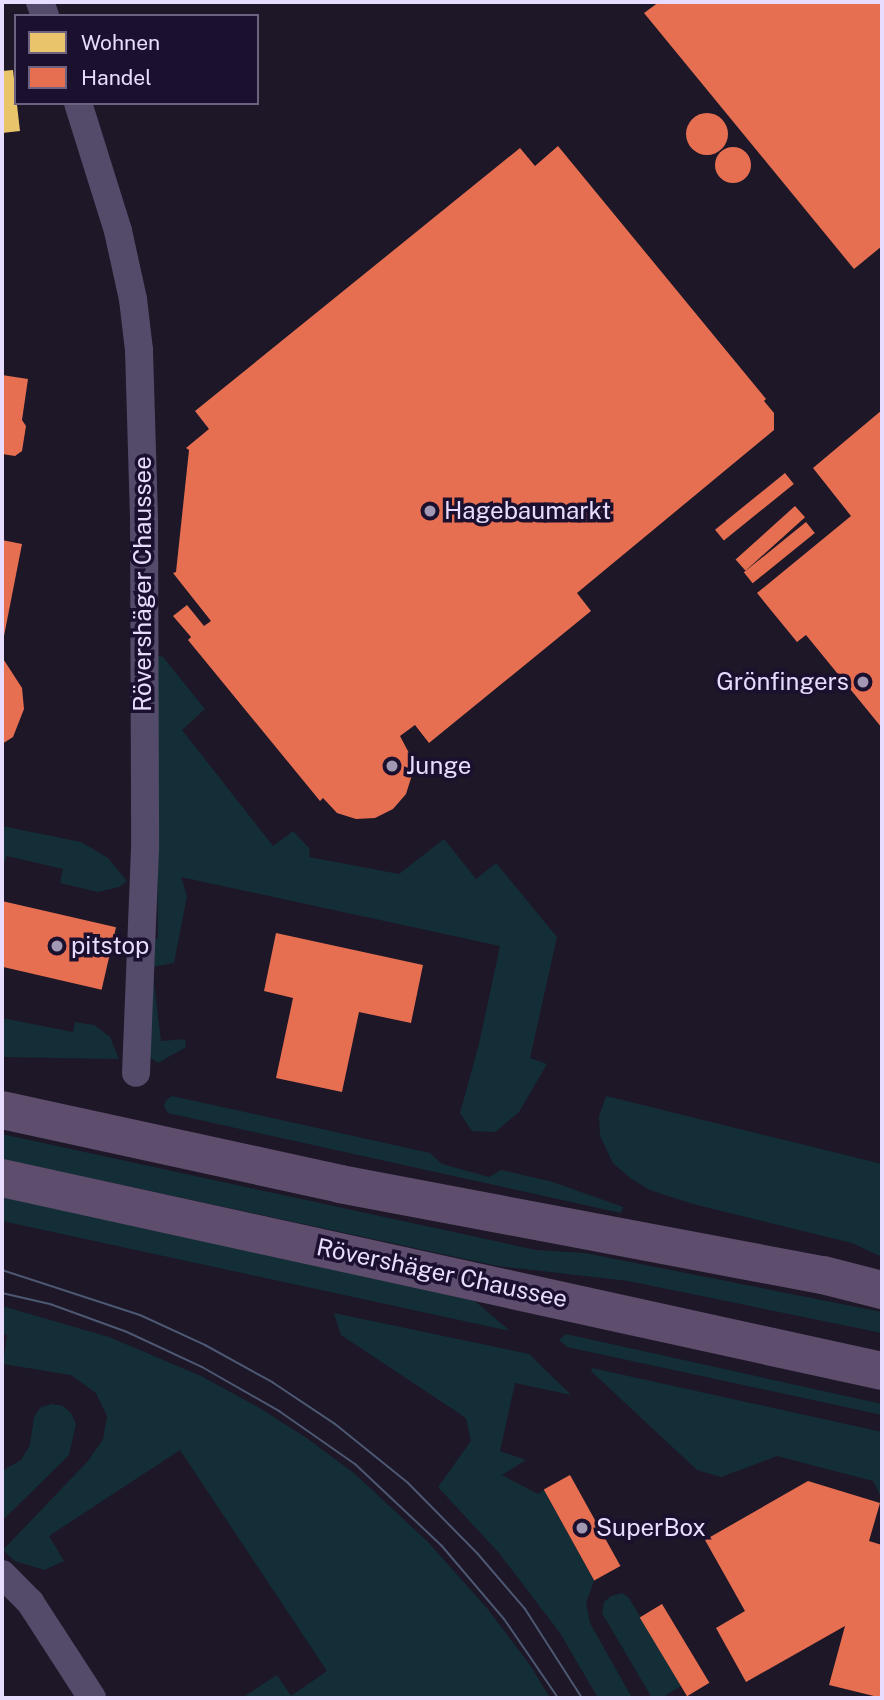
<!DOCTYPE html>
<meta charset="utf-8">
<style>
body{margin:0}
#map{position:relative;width:884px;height:1700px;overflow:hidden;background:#1d1728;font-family:"Public Sans",sans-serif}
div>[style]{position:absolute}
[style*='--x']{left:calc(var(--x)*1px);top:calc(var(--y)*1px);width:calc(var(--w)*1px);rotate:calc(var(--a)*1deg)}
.green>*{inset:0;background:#132e37}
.homes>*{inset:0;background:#e9c46a}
.shops>*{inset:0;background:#e76f51;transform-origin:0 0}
.round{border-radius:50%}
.minor>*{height:28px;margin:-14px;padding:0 14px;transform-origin:14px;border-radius:14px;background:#534b69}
.primary>*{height:38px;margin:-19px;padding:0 19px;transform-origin:19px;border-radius:19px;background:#5e4d6c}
.tram>*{height:2px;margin:-1px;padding:0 1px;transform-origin:1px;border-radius:1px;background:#4d5873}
.dots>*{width:19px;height:19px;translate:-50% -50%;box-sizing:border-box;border:4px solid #1c102f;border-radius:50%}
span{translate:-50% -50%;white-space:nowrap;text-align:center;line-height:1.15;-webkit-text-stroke:7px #1c102f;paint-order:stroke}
.poi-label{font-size:24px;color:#e9ddff}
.left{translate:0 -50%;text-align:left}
.right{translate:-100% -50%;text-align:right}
.street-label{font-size:24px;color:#e9ddff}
.frame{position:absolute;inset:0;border:4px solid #e9ddff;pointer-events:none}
.legend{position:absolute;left:14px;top:14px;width:245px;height:91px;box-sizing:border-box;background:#1c102f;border:2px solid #6e6282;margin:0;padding:9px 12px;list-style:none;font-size:21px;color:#e9ddff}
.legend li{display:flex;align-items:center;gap:14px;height:35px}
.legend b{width:35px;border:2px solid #6e6282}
</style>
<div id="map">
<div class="green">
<i style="clip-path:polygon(155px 655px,163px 657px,205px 709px,182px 730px,273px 846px,293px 831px,310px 849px,309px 857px,399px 874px,444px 839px,476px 879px,496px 863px,557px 937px,530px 1058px,547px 1064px,519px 1112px,495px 1132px,472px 1131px,460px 1113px,479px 1044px,500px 946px,181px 877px,187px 896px,174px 963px,152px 967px,161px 1041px,185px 1039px,186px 1047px,158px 1063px,147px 1055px,145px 945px,158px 938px)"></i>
<i style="clip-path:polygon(2px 826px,81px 842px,108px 858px,127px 881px,119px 887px,98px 892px,60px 883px,63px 869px,7px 856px,2px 868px)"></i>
<i style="clip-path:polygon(2px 1018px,73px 1032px,75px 1022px,94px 1025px,110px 1037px,119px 1059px,2px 1057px)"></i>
<i style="clip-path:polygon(172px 1096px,430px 1153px,442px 1164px,489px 1177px,501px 1170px,553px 1182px,623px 1207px,621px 1213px,168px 1113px,164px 1106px,166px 1100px)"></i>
<i style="clip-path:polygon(606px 1096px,882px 1164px,882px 1257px,852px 1243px,693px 1204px,650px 1190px,630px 1178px,613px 1163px,600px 1136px,599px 1116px)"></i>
<i style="clip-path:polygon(2px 1134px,536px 1250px,585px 1253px,882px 1312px,882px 1333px,628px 1281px,498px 1266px,2px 1159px)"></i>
<i style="clip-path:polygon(2px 1195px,475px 1301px,510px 1331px,2px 1221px)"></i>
<i style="clip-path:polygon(2px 1306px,109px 1337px,201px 1376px,258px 1407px,308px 1439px,355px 1474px,427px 1541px,486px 1607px,530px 1665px,550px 1698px,242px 1698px,277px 1675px,291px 1696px,327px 1671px,180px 1450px,49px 1536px,64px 1561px,44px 1570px,15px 1561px,3px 1550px,88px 1461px,103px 1439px,107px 1416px,96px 1393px,71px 1375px,3px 1364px,7px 1335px,2px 1334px)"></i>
<i style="clip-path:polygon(334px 1313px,529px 1354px,571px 1395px,515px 1383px,500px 1451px,526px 1460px,502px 1475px,538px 1494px,544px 1490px,594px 1581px,586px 1603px,590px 1623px,632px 1698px,598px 1698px,560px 1633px,499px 1553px,438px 1487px,471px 1441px,466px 1418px,341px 1335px)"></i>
<i style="clip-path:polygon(566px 1334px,882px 1404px,882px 1415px,567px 1347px,559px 1340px)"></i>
<i style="clip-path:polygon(592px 1368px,882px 1432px,882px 1499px,873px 1481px,777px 1456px,721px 1477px,697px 1470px,591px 1371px)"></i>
<i style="clip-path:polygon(52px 1404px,63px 1406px,71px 1413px,76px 1424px,69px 1455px,2px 1521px,2px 1471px,21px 1460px,30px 1445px,34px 1417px,41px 1407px)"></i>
<i style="clip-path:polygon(622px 1593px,629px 1598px,681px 1686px,661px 1698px,652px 1698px,602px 1613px,604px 1602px,611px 1596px)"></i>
</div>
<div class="homes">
<i style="clip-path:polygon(13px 70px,20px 131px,2px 133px,2px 71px)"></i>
</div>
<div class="shops">
<i style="clip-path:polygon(659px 2px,882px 2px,882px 246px,854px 269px,644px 13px)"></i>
<i class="round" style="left:686px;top:113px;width:42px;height:42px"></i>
<i style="clip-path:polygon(558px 146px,766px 399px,764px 401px,774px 413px,774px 430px,577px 593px,591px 611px,429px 743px,415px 725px,400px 736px,410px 755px,412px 775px,406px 794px,393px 809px,375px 818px,356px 819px,337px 813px,323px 798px,320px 801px,188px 640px,191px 637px,173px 616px,187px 605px,204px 626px,211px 621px,173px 573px,176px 572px,189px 450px,186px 448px,209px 429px,195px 411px,520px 148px,535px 166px)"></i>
<i class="round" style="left:715px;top:147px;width:36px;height:36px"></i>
<i style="clip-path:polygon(2px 375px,28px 379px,22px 420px,26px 426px,22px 451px,15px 456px,2px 454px)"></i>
<i style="clip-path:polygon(882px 410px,882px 728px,806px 635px,797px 642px,757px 593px,851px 516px,813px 468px)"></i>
<i style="left:785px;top:473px;width:14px;height:90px;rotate:51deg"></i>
<i style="left:795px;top:506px;width:15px;height:80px;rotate:48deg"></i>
<i style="left:806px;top:522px;width:14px;height:80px;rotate:51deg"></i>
<i style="clip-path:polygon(2px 540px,22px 544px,3px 641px,2px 641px)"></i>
<i style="clip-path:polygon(2px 657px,22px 688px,24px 709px,13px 737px,2px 744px)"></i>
<i style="left:2px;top:901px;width:117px;height:64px;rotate:13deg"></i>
<i style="clip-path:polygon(276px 933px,423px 965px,411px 1023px,359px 1012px,342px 1092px,276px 1078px,293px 998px,264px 991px)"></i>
<i style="left:570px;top:1475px;width:104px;height:30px;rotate:61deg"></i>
<i style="clip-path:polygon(808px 1481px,880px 1503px,869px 1541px,882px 1545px,882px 1698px,829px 1685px,845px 1626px,746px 1682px,716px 1628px,745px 1611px,705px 1540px)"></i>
<i style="left:662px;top:1604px;width:92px;height:26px;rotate:59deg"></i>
</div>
<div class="minor">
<i style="--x:40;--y:2;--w:15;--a:70"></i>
<i style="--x:78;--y:103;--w:134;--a:72.6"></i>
<i style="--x:118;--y:231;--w:70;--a:77.6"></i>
<i style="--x:133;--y:299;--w:51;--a:83.3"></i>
<i style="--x:139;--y:350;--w:169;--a:88.3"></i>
<i style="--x:144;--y:519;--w:330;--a:89.8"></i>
<i style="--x:145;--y:849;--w:224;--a:92.3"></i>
<i style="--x:2;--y:1574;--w:40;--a:45"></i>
<i style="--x:30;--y:1602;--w:114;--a:57.1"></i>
</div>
<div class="primary">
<i style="--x:2;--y:1110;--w:346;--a:12.3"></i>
<i style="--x:340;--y:1184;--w:491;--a:10.7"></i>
<i style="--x:823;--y:1275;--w:61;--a:14.3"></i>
<i style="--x:2;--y:1178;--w:901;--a:12.37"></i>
</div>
<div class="tram">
<i style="--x:2;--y:1270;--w:145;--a:18.1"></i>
<i style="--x:140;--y:1315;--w:72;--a:24.8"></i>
<i style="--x:205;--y:1345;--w:77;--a:28.9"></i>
<i style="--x:272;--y:1382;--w:76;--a:33.7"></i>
<i style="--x:335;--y:1424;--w:92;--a:38.9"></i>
<i style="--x:407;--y:1482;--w:100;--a:45.4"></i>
<i style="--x:477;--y:1553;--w:74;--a:49.4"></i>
<i style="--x:525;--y:1609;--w:106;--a:57.4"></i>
<i style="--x:2;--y:1293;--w:49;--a:12.9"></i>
<i style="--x:50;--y:1304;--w:82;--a:20"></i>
<i style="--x:127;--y:1332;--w:83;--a:25"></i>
<i style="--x:202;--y:1367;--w:89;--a:29.7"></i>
<i style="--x:279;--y:1411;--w:93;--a:34.9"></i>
<i style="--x:355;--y:1464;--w:118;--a:43.3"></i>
<i style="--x:441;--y:1545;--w:97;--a:49.6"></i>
<i style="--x:504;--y:1619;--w:96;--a:55.6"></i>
</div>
<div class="dots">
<i style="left:430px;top:511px;background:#a298b4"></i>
<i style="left:863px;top:682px;background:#a298b4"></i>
<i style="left:392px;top:766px;background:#a298b4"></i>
<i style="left:57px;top:946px;background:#a298b4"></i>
<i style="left:582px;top:1528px;background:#a298b4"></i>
</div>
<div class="poi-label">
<span class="left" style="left:444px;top:511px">Hagebaumarkt</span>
<span class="right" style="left:849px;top:682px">Grönfingers</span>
<span class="left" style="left:406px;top:766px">Junge</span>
<span class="left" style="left:71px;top:946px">pitstop</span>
<span class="left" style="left:596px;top:1528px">SuperBox</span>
</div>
<div class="street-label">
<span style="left:143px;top:584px;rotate:-90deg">Rövershäger Chaussee</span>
<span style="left:442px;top:1273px;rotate:12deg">Rövershäger Chaussee</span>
</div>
<div class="frame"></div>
<ul class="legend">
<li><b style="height:19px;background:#e9c46a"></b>Wohnen</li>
<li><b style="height:19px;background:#e76f51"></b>Handel</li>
</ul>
</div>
